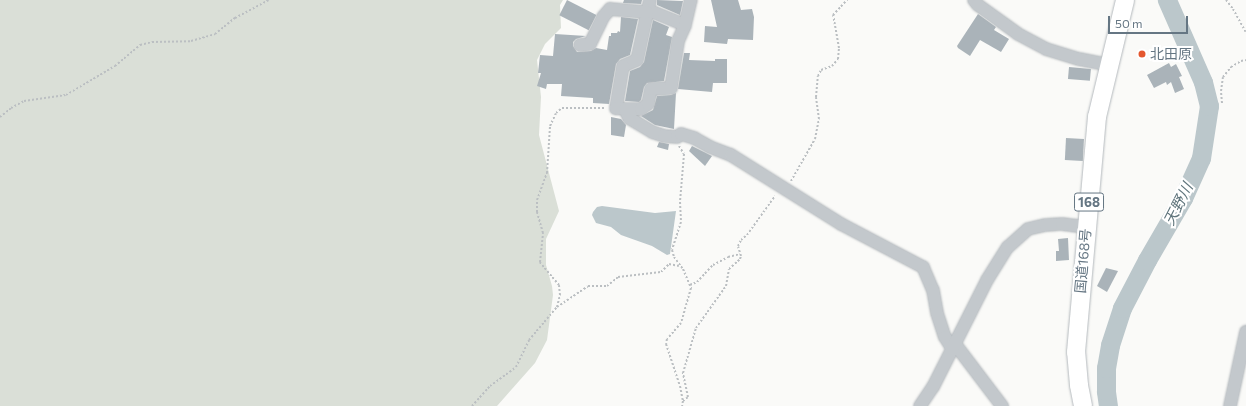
<!DOCTYPE html>
<meta charset="utf-8">
<style>
body{margin:0}
#map{position:relative;width:1246px;height:406px;overflow:hidden;background:#fafaf8;font-family:Commissioner,"Noto Sans JP",sans-serif}
div>[style]{position:absolute}
[style*='--x']{left:calc(var(--x)*1px);top:calc(var(--y)*1px);width:calc(var(--w)*1px);rotate:calc(var(--a)*1deg)}
.green>*{inset:0;background:#dadfd7}
.water>*{inset:0;background:#bbc7cb}
.river>*{height:19px;margin:-9.5px;padding:0 9.5px;transform-origin:9.5px;border-radius:9.5px;background:#bbc7cb}
.building>*{inset:0;background:#aab3b9;transform-origin:0 0}
.path>*{height:2px;margin-top:-1px;transform-origin:0;background:repeating-linear-gradient(90deg,#bbbfc2 0 2px,transparent 0 4px)}
.roads{filter:drop-shadow(0 0 1px #b4b9bd) drop-shadow(0 0 1px #b4b9bd)}
.minor>*{height:12px;margin:-6px;padding:0 6px;transform-origin:6px;border-radius:6px;background:#c3c8cc}
.highway>*{height:18px;margin:-9px;padding:0 9px;transform-origin:9px;border-radius:9px;background:#fff}
.dots>*{width:11px;height:11px;translate:-50% -50%;box-sizing:border-box;border:2px solid #fff;border-radius:50%}
span{translate:-50% -50%;white-space:nowrap;text-align:center;line-height:1.15;-webkit-text-stroke:4px #fff;paint-order:stroke}
.shield-label span{padding:1px 3px;background:#fff;border:1px solid;border-radius:3px;-webkit-text-stroke-width:0}
.shield-label{font-size:13px;color:#657683;font-weight:700}
.poi-label{font-size:14px;color:#657683}
.left{translate:0 -50%;text-align:left}
.street-label{font-size:14px;color:#657683}
.water-label{font-size:15px;color:#60757c;font-style:italic}
.scale{position:absolute;left:1108px;top:16px;width:80px;height:18px;box-sizing:border-box;border:2px solid #657683;border-top:0;padding-left:5px;font-size:12px;line-height:14px;white-space:nowrap;color:#657683;-webkit-text-stroke:3px #fff;paint-order:stroke}
</style>
<div id="map">
<div class="green">
<i style="clip-path:polygon(0 0,563px 0,560px 5px,561px 28px,545px 44px,537px 60px,541px 97px,539px 135px,559px 211px,546px 239px,546px 265px,552px 286px,553px 295px,547px 340px,535px 363px,497px 406px,0 406px)"></i>
</div>
<div class="water">
<i style="clip-path:polygon(602px 206px,655px 213px,676px 211px,670px 254px,667px 255px,652px 246px,621px 235px,611px 227px,596px 223px,592px 215px,593px 212px,597px 207px)"></i>
</div>
<div class="river">
<i style="--x:1108;--y:406;--w:15;--a:-98"></i>
<i style="--x:1106;--y:391;--w:23;--a:-90"></i>
<i style="--x:1106;--y:368;--w:23;--a:-80"></i>
<i style="--x:1110;--y:345;--w:39;--a:-72"></i>
<i style="--x:1122;--y:308;--w:54;--a:-62.5"></i>
<i style="--x:1147;--y:260;--w:72;--a:-59.9"></i>
<i style="--x:1183;--y:198;--w:44;--a:-65.8"></i>
<i style="--x:1201;--y:158;--w:53;--a:-81.3"></i>
<i style="--x:1209;--y:106;--w:25;--a:-104"></i>
<i style="--x:1203;--y:82;--w:90;--a:-113.7"></i>
</div>
<div class="building">
<i style="left:567px;top:0;width:33px;height:17px;rotate:27deg"></i>
<i style="clip-path:polygon(624px 0,642px 0,641px 4px,623px 3px)"></i>
<i style="clip-path:polygon(657px 0,683px 1px,680px 15px,657px 5px)"></i>
<i style="clip-path:polygon(711px 0,738px 0,741px 10px,752px 9px,754px 17px,753px 40px,728px 39px,727px 44px,704px 42px,705px 26px,717px 27px)"></i>
<i style="clip-path:polygon(978px 14px,996px 27px,994px 30px,1009px 39px,1001px 52px,980px 40px,970px 56px,958px 48px,957px 46px)"></i>
<i style="clip-path:polygon(621px 17px,638px 19px,630px 55px,620px 59px,616px 64px,609px 104px,593px 103px,593px 98px,561px 96px,562px 84px,547px 84px,546px 89px,537px 86px,541px 73px,538px 73px,540px 55px,553px 56px,555px 34px,586px 36px,576px 39px,573px 42px,573px 46px,577px 52px,591px 51px,596px 48px,607px 50px,609px 36px,611px 36px,611px 33px,617px 33px,618px 31px,620px 32px)"></i>
<i style="clip-path:polygon(653px 20px,669px 27px,666px 35px,672px 37px,664px 81px,647px 83px,644px 87px,641px 100px,639px 102px,625px 101px,630px 71px,640px 67px,644px 62px)"></i>
<i style="clip-path:polygon(684px 53px,690px 53px,689px 60px,715px 61px,715px 59px,727px 59px,727px 83px,713px 83px,712px 92px,678px 89px)"></i>
<i style="clip-path:polygon(1169px 63px,1171px 67px,1176px 64px,1182px 76px,1179px 77px,1184px 89px,1175px 93px,1171px 82px,1167px 85px,1166px 82px,1154px 88px,1147px 75px)"></i>
<i style="left:1069px;top:67px;width:22px;height:12px;rotate:5deg"></i>
<i style="clip-path:polygon(676px 93px,674px 129px,655px 125px,641px 116px,653px 110px,657px 96px,671px 95px)"></i>
<i style="clip-path:polygon(611px 117px,621px 119px,626px 125px,624px 137px,611px 135px)"></i>
<i style="left:1066px;top:138px;width:18px;height:22px;rotate:3deg"></i>
<i style="clip-path:polygon(659px 142px,669px 144px,668px 150px,657px 147px)"></i>
<i style="clip-path:polygon(692px 146px,712px 156px,705px 166px,689px 151px)"></i>
<i style="clip-path:polygon(1068px 238px,1069px 260px,1056px 261px,1056px 251px,1059px 251px,1058px 239px)"></i>
<i style="clip-path:polygon(1106px 268px,1118px 271px,1107px 292px,1097px 286px)"></i>
</div>
<div class="path">
<i style="--x:1226;--y:0;--w:11;--a:52"></i>
<i style="--x:1233;--y:9;--w:26;--a:61"></i>
<i style="--x:1222;--y:103;--w:12;--a:-95"></i>
<i style="--x:1221;--y:91;--w:14;--a:-82"></i>
<i style="--x:1223;--y:77;--w:13;--a:-51"></i>
<i style="--x:1231;--y:67;--w:12;--a:-31"></i>
<i style="--x:1241;--y:61;--w:5;--a:-11"></i>
<i style="--x:0;--y:117;--w:14;--a:-39"></i>
<i style="--x:11;--y:108;--w:15;--a:-28"></i>
<i style="--x:24;--y:101;--w:42;--a:-8.1"></i>
<i style="--x:66;--y:95;--w:57;--a:-30.6"></i>
<i style="--x:115;--y:66;--w:33;--a:-40"></i>
<i style="--x:140;--y:45;--w:12;--a:-14"></i>
<i style="--x:152;--y:42;--w:39;--a:-1"></i>
<i style="--x:191;--y:41;--w:25;--a:-16"></i>
<i style="--x:215;--y:34;--w:26;--a:-39"></i>
<i style="--x:235;--y:18;--w:38;--a:-28"></i>
<i style="--x:679;--y:146;--w:9;--a:58"></i>
<i style="--x:684;--y:154;--w:48;--a:94.8"></i>
<i style="--x:680;--y:202;--w:20;--a:87"></i>
<i style="--x:681;--y:222;--w:29;--a:108"></i>
<i style="--x:672;--y:250;--w:7;--a:74"></i>
<i style="--x:674;--y:257;--w:15;--a:53"></i>
<i style="--x:683;--y:269;--w:21;--a:67"></i>
<i style="--x:691;--y:288;--w:36;--a:106"></i>
<i style="--x:681;--y:323;--w:21;--a:131"></i>
<i style="--x:667;--y:339;--w:5;--a:101"></i>
<i style="--x:666;--y:344;--w:44;--a:71.6"></i>
<i style="--x:680;--y:386;--w:15;--a:79"></i>
<i style="--x:683;--y:401;--w:5;--a:101"></i>
<i style="--x:791;--y:181;--w:48;--a:-60.3"></i>
<i style="--x:815;--y:139;--w:20;--a:-79"></i>
<i style="--x:819;--y:119;--w:22;--a:-98"></i>
<i style="--x:816;--y:97;--w:21;--a:-85"></i>
<i style="--x:818;--y:76;--w:7;--a:-63"></i>
<i style="--x:821;--y:70;--w:12;--a:-20"></i>
<i style="--x:832;--y:66;--w:9;--a:-49"></i>
<i style="--x:838;--y:59;--w:11;--a:-85"></i>
<i style="--x:839;--y:48;--w:34;--a:-100"></i>
<i style="--x:833;--y:15;--w:21;--a:-47"></i>
<i style="--x:690;--y:285;--w:8;--a:-23"></i>
<i style="--x:697;--y:282;--w:23;--a:-47"></i>
<i style="--x:713;--y:265;--w:17;--a:-28"></i>
<i style="--x:728;--y:257;--w:12;--a:-14"></i>
<i style="--x:557;--y:307;--w:37;--a:-34"></i>
<i style="--x:588;--y:286;--w:19;--a:0"></i>
<i style="--x:607;--y:286;--w:14;--a:-39"></i>
<i style="--x:618;--y:277;--w:43;--a:-6.6"></i>
<i style="--x:661;--y:272;--w:11;--a:-45"></i>
<i style="--x:669;--y:264;--w:10;--a:11"></i>
<i style="--x:683;--y:401;--w:6;--a:-39"></i>
<i style="--x:688;--y:397;--w:25;--a:-102"></i>
<i style="--x:683;--y:373;--w:47;--a:-73.9"></i>
<i style="--x:696;--y:328;--w:52;--a:-54.5"></i>
<i style="--x:726;--y:286;--w:17;--a:-80"></i>
<i style="--x:729;--y:269;--w:15;--a:-42"></i>
<i style="--x:740;--y:259;--w:3;--a:-72"></i>
<i style="--x:741;--y:256;--w:10;--a:-107"></i>
<i style="--x:738;--y:246;--w:7;--a:-63"></i>
<i style="--x:741;--y:240;--w:8;--a:-40"></i>
<i style="--x:747;--y:235;--w:48;--a:-54.3"></i>
<i style="--x:472;--y:406;--w:27;--a:-48"></i>
<i style="--x:490;--y:386;--w:32;--a:-36"></i>
<i style="--x:516;--y:367;--w:30;--a:-64"></i>
<i style="--x:529;--y:340;--w:43;--a:-49.7"></i>
<i style="--x:557;--y:307;--w:12;--a:-76"></i>
<i style="--x:560;--y:295;--w:10;--a:-96"></i>
<i style="--x:559;--y:285;--w:30;--a:-130"></i>
<i style="--x:540;--y:262;--w:29;--a:-84"></i>
<i style="--x:543;--y:233;--w:22;--a:-106"></i>
<i style="--x:537;--y:212;--w:12;--a:-90"></i>
<i style="--x:537;--y:200;--w:29;--a:-70"></i>
<i style="--x:547;--y:173;--w:47;--a:-86.3"></i>
<i style="--x:550;--y:126;--w:14;--a:-65"></i>
<i style="--x:556;--y:113;--w:8;--a:-40"></i>
<i style="--x:562;--y:108;--w:44;--a:0"></i>
</div>
<div class="roads">
<div class="minor">
<i style="--x:650;--y:0;--w:61;--a:102.2"></i>
<i style="--x:637;--y:60;--w:15;--a:157"></i>
<i style="--x:623;--y:66;--w:43;--a:99.5"></i>
<i style="--x:616;--y:108;--w:9;--a:6"></i>
<i style="--x:625;--y:109;--w:10;--a:66"></i>
<i style="--x:629;--y:118;--w:27;--a:31"></i>
<i style="--x:652;--y:132;--w:13;--a:18"></i>
<i style="--x:664;--y:136;--w:13;--a:4"></i>
<i style="--x:677;--y:137;--w:5;--a:-37"></i>
<i style="--x:681;--y:134;--w:14;--a:17"></i>
<i style="--x:694;--y:138;--w:18;--a:29"></i>
<i style="--x:710;--y:147;--w:22;--a:21"></i>
<i style="--x:731;--y:155;--w:130;--a:32.1"></i>
<i style="--x:841;--y:224;--w:93;--a:27.7"></i>
<i style="--x:923;--y:267;--w:25;--a:67"></i>
<i style="--x:933;--y:290;--w:23;--a:80"></i>
<i style="--x:937;--y:313;--w:25;--a:72"></i>
<i style="--x:945;--y:337;--w:13;--a:58"></i>
<i style="--x:974;--y:0;--w:6;--a:51"></i>
<i style="--x:978;--y:5;--w:49;--a:35.9"></i>
<i style="--x:1018;--y:34;--w:32;--a:28"></i>
<i style="--x:1046;--y:49;--w:34;--a:17"></i>
<i style="--x:1079;--y:59;--w:32;--a:11"></i>
<i style="--x:648;--y:10;--w:40;--a:22"></i>
<i style="--x:580;--y:45;--w:10;--a:-6"></i>
<i style="--x:590;--y:44;--w:30;--a:-64"></i>
<i style="--x:603;--y:17;--w:11;--a:-49"></i>
<i style="--x:610;--y:9;--w:37;--a:5"></i>
<i style="--x:625;--y:109;--w:16;--a:0"></i>
<i style="--x:641;--y:109;--w:9;--a:-36"></i>
<i style="--x:648;--y:104;--w:15;--a:-79"></i>
<i style="--x:651;--y:89;--w:20;--a:-3"></i>
<i style="--x:671;--y:88;--w:48;--a:-81.5"></i>
<i style="--x:678;--y:41;--w:17;--a:-66"></i>
<i style="--x:685;--y:25;--w:26;--a:-77"></i>
<i style="--x:955;--y:344;--w:78;--a:52.8"></i>
<i style="--x:920;--y:406;--w:23;--a:-56"></i>
<i style="--x:933;--y:387;--w:120;--a:-63.2"></i>
<i style="--x:987;--y:280;--w:39;--a:-58"></i>
<i style="--x:1008;--y:247;--w:27;--a:-42"></i>
<i style="--x:1028;--y:229;--w:18;--a:-13"></i>
<i style="--x:1046;--y:225;--w:16;--a:-4"></i>
<i style="--x:1062;--y:224;--w:24;--a:7"></i>
<i style="--x:1230;--y:406;--w:76;--a:-77.8"></i>
</div>
<div class="highway">
<i style="--x:1083;--y:406;--w:21;--a:-101"></i>
<i style="--x:1079;--y:385;--w:33;--a:-95"></i>
<i style="--x:1076;--y:352;--w:236;--a:-84.9"></i>
<i style="--x:1097;--y:117;--w:120;--a:-76.5"></i>
</div>
</div>
<div class="dots">
<i style="left:1142px;top:54px;background:#e4572e"></i>
</div>
<div class="shield-label">
<span style="left:1089px;top:202px">168</span>
</div>
<div class="poi-label">
<span class="left" style="left:1150px;top:54px">北田原</span>
</div>
<div class="street-label">
<span style="left:1083px;top:261px;rotate:-85deg">国道168号</span>
</div>
<div class="water-label">
<span style="left:1178px;top:204px;rotate:-63deg">天野川</span>
</div>
<div class="scale">50 m</div>
</div>
